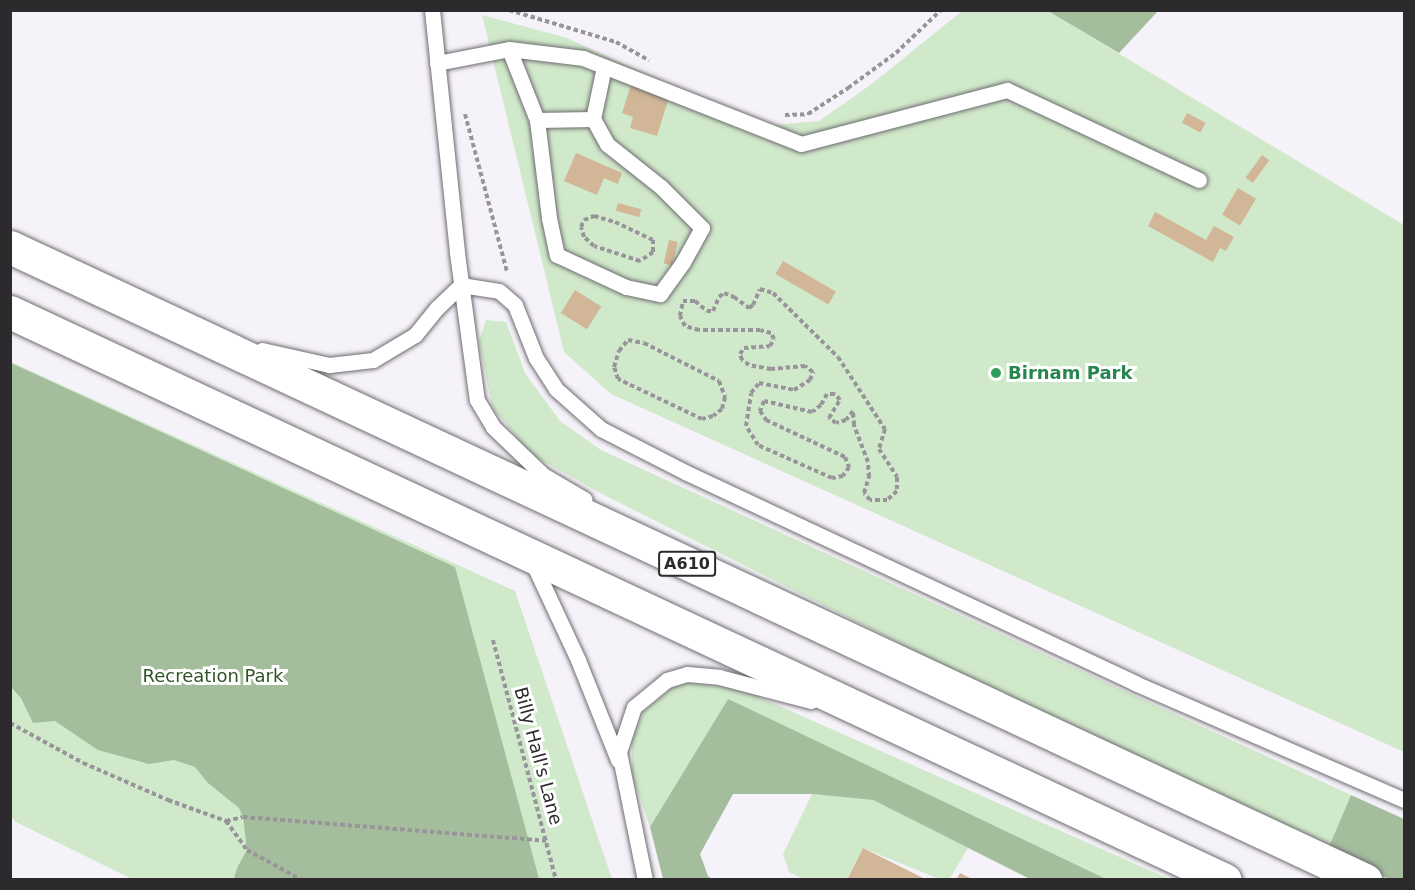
<!DOCTYPE html>
<style>
body{margin:0}
#map{position:relative;width:1415px;height:890px;overflow:hidden;background:#f6f2f9;font-family:"DejaVu Sans",sans-serif}
div>[style]{position:absolute}
[style*='--x']{left:calc(var(--x)*1px);top:calc(var(--y)*1px);width:calc(var(--w)*1px);rotate:calc(var(--a)*1deg)}
.green>*{inset:0;background:#d0e9ca}
.forest>*{inset:0;background:#a3bd9d}
.building>*{inset:0;background:#d1b697;transform-origin:0 0}
.path>*{height:4px;margin-top:-2px;transform-origin:0;background:repeating-linear-gradient(90deg,#98959a 0 4.5px,transparent 0 7.5px)}
.roads{filter:drop-shadow(0 0 2px #6f6c71) drop-shadow(0 0 2px #6f6c71)}
.service>*{height:15px;margin:-7.5px;padding:0 7.5px;transform-origin:7.5px;border-radius:7.5px;background:#fff}
.trunk>*{height:33px;margin:-16.5px;padding:0 16.5px;transform-origin:16.5px;border-radius:16.5px;background:#fff}
.dots>*{width:16px;height:16px;translate:-50% -50%;box-sizing:border-box;border:3px solid #fff;border-radius:50%}
span{translate:-50% -50%;white-space:nowrap;text-align:center;line-height:1.15;-webkit-text-stroke:6px #fff;paint-order:stroke}
.shield-label span{padding:2px 4px;background:#fff;border:2px solid;border-radius:4px;-webkit-text-stroke-width:0}
.shield-label{font-size:16px;color:#2c2a2d;font-weight:700}
.leisure-label{font-size:18px;color:#27864d;font-weight:700}
.left{translate:0 -50%;text-align:left}
.park-label{font-size:18px;color:#305427}
.street-label{font-size:18px;color:#2c2a2d}
.frame{position:absolute;inset:0;border:12px solid #2c2a2d;pointer-events:none}
</style>
<div id="map">
<div class="green">
<i style="clip-path:polygon(962px 11px,1048px 11px,1404px 225px,1404px 752px,611px 394px,564px 352px,482px 15px,567px 38px,681px 90px,774px 125px,819px 121px,873px 83px)"></i>
<i style="clip-path:polygon(486px 320px,506px 322px,525px 373px,560px 421px,601px 450px,1351px 795px,1328px 849px,1183px 785px,600px 493px,532px 455px,492px 407px,479px 341px)"></i>
<i style="clip-path:polygon(11px 362px,515px 591px,612px 879px,132px 879px,16px 822px,11px 816px)"></i>
<i style="clip-path:polygon(680px 682px,739px 688px,1169px 879px,1106px 879px,728px 699px,650px 827px,632px 775px,632px 739px,644px 711px)"></i>
<i style="clip-path:polygon(812px 794px,873px 800px,968px 848px,949px 880px,939px 879px,863px 848px,847px 879px,803px 879px,789px 872px,783px 854px)"></i>
</div>
<div class="forest">
<i style="clip-path:polygon(1048px 11px,1158px 11px,1119px 53px)"></i>
<i style="clip-path:polygon(11px 363px,455px 567px,539px 879px,234px 879px,237px 868px,247px 850px,243px 817px,239px 808px,208px 783px,195px 767px,174px 760px,149px 764px,98px 750px,55px 721px,33px 723px,21px 698px,11px 687px)"></i>
<i style="clip-path:polygon(728px 699px,741px 705px,1106px 879px,1030px 879px,873px 800px,812px 794px,733px 794px,700px 854px,708px 876px,712px 879px,663px 879px,650px 827px)"></i>
<i style="clip-path:polygon(1351px 795px,1404px 819px,1404px 879px,1389px 879px,1328px 849px)"></i>
</div>
<div class="building">
<i style="clip-path:polygon(631px 85px,669px 97px,657px 136px,630px 128px,633px 117px,622px 113px)"></i>
<i style="left:1187px;top:113px;width:21px;height:11px;rotate:28deg"></i>
<i style="clip-path:polygon(576px 153px,622px 173px,618px 184px,604px 178px,597px 195px,564px 181px)"></i>
<i style="left:1262px;top:155px;width:9px;height:28px;rotate:36deg"></i>
<i style="left:1238px;top:188px;width:21px;height:31px;rotate:31deg"></i>
<i style="left:618px;top:203px;width:24px;height:8px;rotate:15deg"></i>
<i style="clip-path:polygon(1155px 212px,1206px 240px,1214px 226px,1234px 237px,1226px 251px,1220px 248px,1213px 262px,1148px 226px)"></i>
<i style="left:669px;top:240px;width:9px;height:24px;rotate:13deg"></i>
<i style="left:783px;top:261px;width:61px;height:15px;rotate:30deg"></i>
<i style="left:575px;top:290px;width:31px;height:27px;rotate:32deg"></i>
<i style="clip-path:polygon(863px 848px,927px 880px,847px 880px)"></i>
<i style="clip-path:polygon(960px 873px,974px 880px,956px 880px)"></i>
</div>
<div class="path">
<i style="--x:509;--y:10;--w:112;--a:16.7"></i>
<i style="--x:616;--y:42;--w:38;--a:29"></i>
<i style="--x:465;--y:114;--w:163;--a:75.1"></i>
<i style="--x:785;--y:115;--w:23;--a:-2"></i>
<i style="--x:808;--y:114;--w:48;--a:-33"></i>
<i style="--x:848;--y:88;--w:59;--a:-36.1"></i>
<i style="--x:896;--y:53;--w:62;--a:-43.7"></i>
<i style="--x:594;--y:216;--w:22;--a:16"></i>
<i style="--x:615;--y:222;--w:42;--a:25.3"></i>
<i style="--x:653;--y:240;--w:12;--a:90"></i>
<i style="--x:653;--y:252;--w:16;--a:145"></i>
<i style="--x:640;--y:261;--w:48;--a:-161.9"></i>
<i style="--x:594;--y:246;--w:13;--a:-138"></i>
<i style="--x:584;--y:237;--w:10;--a:-107"></i>
<i style="--x:581;--y:227;--w:8;--a:-67"></i>
<i style="--x:584;--y:220;--w:11;--a:-22"></i>
<i style="--x:760;--y:289;--w:14;--a:17"></i>
<i style="--x:773;--y:293;--w:91;--a:44.6"></i>
<i style="--x:838;--y:357;--w:86;--a:56.9"></i>
<i style="--x:885;--y:429;--w:21;--a:107"></i>
<i style="--x:879;--y:449;--w:33;--a:57"></i>
<i style="--x:897;--y:477;--w:14;--a:90"></i>
<i style="--x:897;--y:491;--w:13;--a:138"></i>
<i style="--x:887;--y:500;--w:17;--a:180"></i>
<i style="--x:870;--y:500;--w:9;--a:-131"></i>
<i style="--x:864;--y:493;--w:17;--a:-73"></i>
<i style="--x:869;--y:477;--w:15;--a:-94"></i>
<i style="--x:868;--y:462;--w:40;--a:-111"></i>
<i style="--x:854;--y:425;--w:14;--a:-94"></i>
<i style="--x:853;--y:411;--w:11;--a:128"></i>
<i style="--x:846;--y:420;--w:10;--a:163"></i>
<i style="--x:836;--y:423;--w:9;--a:-144"></i>
<i style="--x:829;--y:418;--w:21;--a:-59"></i>
<i style="--x:840;--y:400;--w:8;--a:-130"></i>
<i style="--x:835;--y:394;--w:8;--a:180"></i>
<i style="--x:827;--y:394;--w:13;--a:119"></i>
<i style="--x:821;--y:405;--w:11;--a:142"></i>
<i style="--x:812;--y:412;--w:49;--a:-167.1"></i>
<i style="--x:764;--y:401;--w:11;--a:112"></i>
<i style="--x:760;--y:411;--w:11;--a:56"></i>
<i style="--x:766;--y:420;--w:87;--a:25.1"></i>
<i style="--x:845;--y:457;--w:11;--a:68"></i>
<i style="--x:849;--y:467;--w:11;--a:124"></i>
<i style="--x:843;--y:476;--w:11;--a:170"></i>
<i style="--x:832;--y:478;--w:81;--a:-156"></i>
<i style="--x:758;--y:445;--w:22;--a:-122"></i>
<i style="--x:746;--y:426;--w:33;--a:-81"></i>
<i style="--x:751;--y:393;--w:13;--a:-51"></i>
<i style="--x:759;--y:383;--w:36;--a:11"></i>
<i style="--x:794;--y:390;--w:19;--a:-32"></i>
<i style="--x:810;--y:380;--w:9;--a:-69"></i>
<i style="--x:813;--y:372;--w:10;--a:-143"></i>
<i style="--x:805;--y:366;--w:34;--a:175"></i>
<i style="--x:771;--y:369;--w:22;--a:-170"></i>
<i style="--x:749;--y:365;--w:9;--a:-144"></i>
<i style="--x:742;--y:360;--w:6;--a:-108"></i>
<i style="--x:740;--y:354;--w:7;--a:-56"></i>
<i style="--x:744;--y:348;--w:26;--a:-4"></i>
<i style="--x:770;--y:346;--w:8;--a:-60"></i>
<i style="--x:774;--y:339;--w:7;--a:-117"></i>
<i style="--x:771;--y:333;--w:11;--a:-165"></i>
<i style="--x:760;--y:330;--w:61;--a:180"></i>
<i style="--x:699;--y:330;--w:15;--a:-164"></i>
<i style="--x:685;--y:326;--w:11;--a:-117"></i>
<i style="--x:680;--y:316;--w:15;--a:-79"></i>
<i style="--x:683;--y:301;--w:12;--a:0"></i>
<i style="--x:695;--y:301;--w:16;--a:40"></i>
<i style="--x:707;--y:311;--w:6;--a:0"></i>
<i style="--x:713;--y:311;--w:15;--a:-67"></i>
<i style="--x:719;--y:297;--w:6;--a:-39"></i>
<i style="--x:724;--y:293;--w:11;--a:22"></i>
<i style="--x:734;--y:297;--w:19;--a:36"></i>
<i style="--x:749;--y:308;--w:5;--a:-37"></i>
<i style="--x:753;--y:305;--w:17;--a:-66"></i>
<i style="--x:628;--y:340;--w:16;--a:11"></i>
<i style="--x:644;--y:343;--w:84;--a:26.9"></i>
<i style="--x:719;--y:381;--w:17;--a:69"></i>
<i style="--x:725;--y:397;--w:12;--a:104"></i>
<i style="--x:722;--y:409;--w:11;--a:142"></i>
<i style="--x:713;--y:416;--w:11;--a:165"></i>
<i style="--x:702;--y:419;--w:93;--a:-154.5"></i>
<i style="--x:618;--y:379;--w:13;--a:-108"></i>
<i style="--x:614;--y:367;--w:17;--a:-73"></i>
<i style="--x:619;--y:351;--w:14;--a:-51"></i>
<i style="--x:493;--y:640;--w:248;--a:75.3"></i>
<i style="--x:10;--y:723;--w:83;--a:28.7"></i>
<i style="--x:83;--y:763;--w:93;--a:23.5"></i>
<i style="--x:168;--y:800;--w:62;--a:19.9"></i>
<i style="--x:226;--y:821;--w:36;--a:54"></i>
<i style="--x:247;--y:850;--w:63;--a:28.6"></i>
<i style="--x:226;--y:821;--w:17;--a:-13"></i>
<i style="--x:243;--y:817;--w:304;--a:4.5"></i>
</div>
<div class="roads">
<div class="service">
<i style="--x:432;--y:10;--w:244;--a:84.1"></i>
<i style="--x:457;--y:253;--w:148;--a:82.3"></i>
<i style="--x:477;--y:400;--w:31;--a:59"></i>
<i style="--x:493;--y:427;--w:69;--a:43.8"></i>
<i style="--x:543;--y:475;--w:48;--a:30.3"></i>
<i style="--x:509;--y:49;--w:76;--a:68.5"></i>
<i style="--x:537;--y:120;--w:99;--a:83"></i>
<i style="--x:549;--y:218;--w:38;--a:78"></i>
<i style="--x:557;--y:255;--w:76;--a:24.9"></i>
<i style="--x:626;--y:287;--w:35;--a:12"></i>
<i style="--x:660;--y:294;--w:39;--a:-54"></i>
<i style="--x:683;--y:262;--w:39;--a:-61"></i>
<i style="--x:702;--y:228;--w:58;--a:-135"></i>
<i style="--x:661;--y:187;--w:69;--a:-141.5"></i>
<i style="--x:607;--y:144;--w:29;--a:-119"></i>
<i style="--x:593;--y:119;--w:53;--a:-78.1"></i>
<i style="--x:437;--y:63;--w:73;--a:-11"></i>
<i style="--x:509;--y:49;--w:75;--a:6.9"></i>
<i style="--x:583;--y:58;--w:234;--a:21.5"></i>
<i style="--x:801;--y:144;--w:213;--a:-14.7"></i>
<i style="--x:1007;--y:90;--w:212;--a:25.1"></i>
<i style="--x:537;--y:120;--w:56;--a:-1"></i>
<i style="--x:262;--y:350;--w:69;--a:12.6"></i>
<i style="--x:329;--y:365;--w:44;--a:-6.5"></i>
<i style="--x:373;--y:360;--w:49;--a:-30.8"></i>
<i style="--x:415;--y:335;--w:35;--a:-51"></i>
<i style="--x:437;--y:308;--w:33;--a:-44"></i>
<i style="--x:461;--y:285;--w:38;--a:9"></i>
<i style="--x:499;--y:291;--w:21;--a:41"></i>
<i style="--x:515;--y:305;--w:57;--a:68.4"></i>
<i style="--x:536;--y:358;--w:37;--a:57"></i>
<i style="--x:556;--y:389;--w:60;--a:41.6"></i>
<i style="--x:601;--y:429;--w:97;--a:27.1"></i>
<i style="--x:687;--y:473;--w:495;--a:25.1"></i>
<i style="--x:1135;--y:683;--w:293;--a:23.5"></i>
<i style="--x:531;--y:559;--w:111;--a:65"></i>
<i style="--x:578;--y:660;--w:108;--a:68.2"></i>
<i style="--x:645;--y:880;--w:131;--a:-101.5"></i>
<i style="--x:619;--y:752;--w:47;--a:-71.6"></i>
<i style="--x:634;--y:707;--w:43;--a:-39.3"></i>
<i style="--x:667;--y:680;--w:21;--a:-17"></i>
<i style="--x:687;--y:674;--w:32;--a:5"></i>
<i style="--x:719;--y:677;--w:95;--a:14.6"></i>
</div>
<div class="trunk">
<i style="--x:10;--y:247;--w:1496;--a:25.04"></i>
<i style="--x:10;--y:312;--w:1341;--a:25.06"></i>
</div>
</div>
<div class="dots">
<i style="left:996px;top:373px;background:#2e9e5b"></i>
</div>
<div class="shield-label">
<span style="left:687px;top:564px">A610</span>
</div>
<div class="leisure-label">
<span class="left" style="left:1008px;top:373px">Birnam Park</span>
</div>
<div class="park-label">
<span style="left:213px;top:676px">Recreation Park</span>
</div>
<div class="street-label">
<span style="left:538px;top:756px;rotate:75deg">Billy Hall's Lane</span>
</div>
<div class="frame"></div>
</div>
